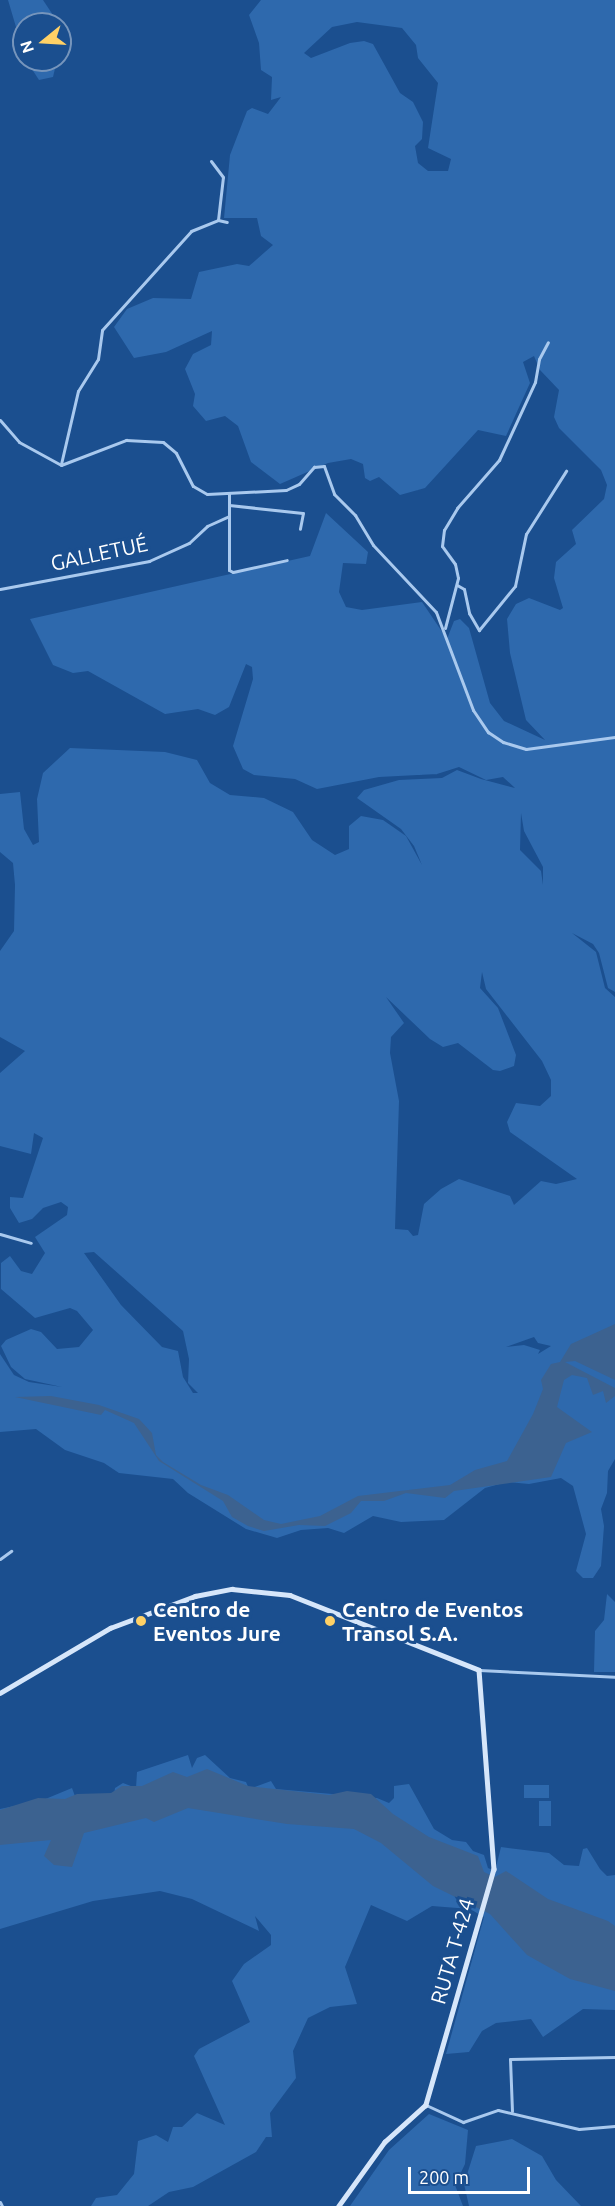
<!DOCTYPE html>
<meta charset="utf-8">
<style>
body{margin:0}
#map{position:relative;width:615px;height:2206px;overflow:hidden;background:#1b4f8f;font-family:Ubuntu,sans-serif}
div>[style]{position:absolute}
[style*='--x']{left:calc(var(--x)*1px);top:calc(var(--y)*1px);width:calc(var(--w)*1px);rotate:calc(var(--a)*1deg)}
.green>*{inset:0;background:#2e69ad;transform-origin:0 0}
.water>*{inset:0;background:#3c6290}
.street>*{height:3px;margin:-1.5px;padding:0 1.5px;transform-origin:1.5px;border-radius:1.5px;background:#a9c9ee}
.secondary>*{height:4.5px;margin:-2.25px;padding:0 2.25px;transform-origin:2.25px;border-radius:2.25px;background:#d6e6fa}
.dots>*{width:16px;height:16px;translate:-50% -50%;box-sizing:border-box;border:3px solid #1b4f8f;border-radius:50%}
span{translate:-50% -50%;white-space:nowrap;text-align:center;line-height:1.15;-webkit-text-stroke:6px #1b4f8f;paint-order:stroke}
.street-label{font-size:21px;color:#fff}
.poi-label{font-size:21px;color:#fff;font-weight:700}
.left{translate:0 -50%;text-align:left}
.north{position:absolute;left:12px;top:12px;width:60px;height:60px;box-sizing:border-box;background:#1b4f8f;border:2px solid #7695bc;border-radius:50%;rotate:252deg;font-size:16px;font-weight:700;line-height:24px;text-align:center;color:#fff}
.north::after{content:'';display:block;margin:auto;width:21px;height:27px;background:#ffd166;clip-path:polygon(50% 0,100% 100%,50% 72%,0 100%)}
.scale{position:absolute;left:408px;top:2167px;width:122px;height:27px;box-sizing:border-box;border:3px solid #fff;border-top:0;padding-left:8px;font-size:18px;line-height:21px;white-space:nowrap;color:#fff;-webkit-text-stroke:4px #1b4f8f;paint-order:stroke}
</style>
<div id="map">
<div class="green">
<i style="clip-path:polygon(8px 0,43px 0,59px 24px,24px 24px,24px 54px)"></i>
<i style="clip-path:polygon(evenodd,261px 0,615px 0,615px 992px,608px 988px,599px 953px,593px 944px,572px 933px,596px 952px,605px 988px,615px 997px,615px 1459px,608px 1471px,607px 1493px,601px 1509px,604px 1526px,601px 1566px,593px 1578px,583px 1578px,576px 1571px,586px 1534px,573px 1486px,561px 1478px,529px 1484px,507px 1482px,485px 1488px,444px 1520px,401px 1522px,373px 1516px,344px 1533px,328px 1528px,301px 1530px,277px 1538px,246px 1529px,188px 1493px,173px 1479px,119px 1473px,104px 1463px,65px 1450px,36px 1429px,0 1432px,0 1354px,14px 1375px,29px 1382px,62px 1387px,25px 1379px,11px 1367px,1px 1346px,6px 1340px,31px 1329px,41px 1332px,57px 1349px,79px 1347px,93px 1330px,77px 1311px,70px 1308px,35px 1318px,1px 1289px,1px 1263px,10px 1256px,21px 1271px,32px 1274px,45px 1253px,35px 1237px,67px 1215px,68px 1207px,61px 1202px,43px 1208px,32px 1219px,19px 1223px,10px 1208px,10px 1197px,23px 1198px,43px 1138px,34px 1133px,31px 1154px,0 1146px,0 1073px,25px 1051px,0 1037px,0 951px,14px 931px,15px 885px,13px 863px,0 852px,0 794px,20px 792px,24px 829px,33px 845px,39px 842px,37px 799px,43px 773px,70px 748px,165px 752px,197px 760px,210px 783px,230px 795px,264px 798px,293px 812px,312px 840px,335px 855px,349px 849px,349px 826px,361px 816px,383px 820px,406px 836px,422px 865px,414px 846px,401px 829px,357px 798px,364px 790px,399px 780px,442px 778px,457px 770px,481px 779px,515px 788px,503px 777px,486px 780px,459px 767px,437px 774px,379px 777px,317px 789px,295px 779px,254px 775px,243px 769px,233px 746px,253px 679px,252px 667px,246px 664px,229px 707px,215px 715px,198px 709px,165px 714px,88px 671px,73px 673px,53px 665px,30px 619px,310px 556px,326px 513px,368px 552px,366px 564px,343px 563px,339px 592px,346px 607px,362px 610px,422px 602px,447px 639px,454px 621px,460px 619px,469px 628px,490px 703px,504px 721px,545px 740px,526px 720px,510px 653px,507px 619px,516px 604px,529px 598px,560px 610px,563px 608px,554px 578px,556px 562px,576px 544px,572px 530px,604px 499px,607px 485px,601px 470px,559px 428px,554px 417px,559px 390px,540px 370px,534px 356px,523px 362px,530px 383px,506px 436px,478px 430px,425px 488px,400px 495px,379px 477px,370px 481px,365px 478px,363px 464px,351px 459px,328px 463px,280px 484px,251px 462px,238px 426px,225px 416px,206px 421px,193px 406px,195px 394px,185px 369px,193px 354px,211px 345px,212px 331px,166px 352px,134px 358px,114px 327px,127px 309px,153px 298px,191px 299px,199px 272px,237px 264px,249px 266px,273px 245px,261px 236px,257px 218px,224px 218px,230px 155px,247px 111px,252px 108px,268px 114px,281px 97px,271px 100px,272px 77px,261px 70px,259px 43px,249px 15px,261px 0,357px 22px,402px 28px,416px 45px,418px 58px,438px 83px,428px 148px,451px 159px,448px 171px,428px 171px,418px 163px,415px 146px,422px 139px,423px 122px,413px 102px,400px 93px,373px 44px,364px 41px,350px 43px,311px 58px,304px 53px,332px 27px,357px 22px,261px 0,521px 813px,524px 831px,543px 867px,543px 885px,541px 871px,520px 850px,521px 813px,261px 0,482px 972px,486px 989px,542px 1061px,551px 1080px,551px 1096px,540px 1106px,516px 1103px,507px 1122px,510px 1132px,577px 1179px,556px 1184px,541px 1181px,514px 1205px,510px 1196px,459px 1179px,441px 1189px,424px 1204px,418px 1235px,413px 1236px,408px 1230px,395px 1229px,399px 1101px,390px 1053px,391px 1037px,404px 1023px,386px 997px,430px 1039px,443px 1047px,458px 1043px,493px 1070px,500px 1071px,514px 1066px,516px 1055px,498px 1008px,480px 988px,482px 972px,261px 0,94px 1252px,183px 1331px,189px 1359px,188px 1383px,198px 1393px,193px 1393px,183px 1377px,178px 1351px,162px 1347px,121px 1305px,84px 1253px,94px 1252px,261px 0,534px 1337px,538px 1343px,551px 1346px,538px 1354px,540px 1350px,524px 1345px,506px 1347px,534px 1337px)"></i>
<i style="clip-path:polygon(26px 60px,57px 60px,53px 77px,39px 80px)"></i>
<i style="clip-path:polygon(607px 1594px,615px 1602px,615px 1672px,594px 1672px,595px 1631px,604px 1620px)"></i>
<i style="clip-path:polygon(188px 1755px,192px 1768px,197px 1758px,205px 1755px,230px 1778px,246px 1782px,249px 1789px,271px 1781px,276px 1789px,377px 1798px,389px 1803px,394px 1798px,394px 1786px,409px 1784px,434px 1829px,452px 1840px,466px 1842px,473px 1851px,484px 1855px,488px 1868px,495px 1871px,501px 1847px,549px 1853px,564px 1865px,579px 1866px,583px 1849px,587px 1848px,600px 1869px,607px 1876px,615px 1875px,615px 2010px,583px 2009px,543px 2037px,531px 2019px,496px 2023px,482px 2031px,469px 2052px,446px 2054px,484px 1917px,470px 1909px,432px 1906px,407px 1921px,371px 1905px,345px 1967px,357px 2004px,330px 2007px,308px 2018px,293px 2051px,296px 2078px,270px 2113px,272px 2137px,266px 2137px,256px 2152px,193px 2187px,169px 2192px,148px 2206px,91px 2206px,96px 2198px,117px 2195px,134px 2174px,138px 2141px,156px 2135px,168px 2142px,173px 2127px,182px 2127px,197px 2113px,225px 2125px,194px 2056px,199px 2049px,250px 2022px,232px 1981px,244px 1964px,271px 1945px,271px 1935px,255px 1916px,259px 1931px,192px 1899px,160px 1891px,93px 1901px,0 1929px,0 1809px,43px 1800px,72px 1788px,76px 1799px,114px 1794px,115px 1788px,123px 1783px,136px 1788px,137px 1772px)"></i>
<i style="left:549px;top:1785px;width:13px;height:25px;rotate:90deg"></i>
<i style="left:539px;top:1801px;width:12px;height:25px"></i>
<i style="clip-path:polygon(429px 2114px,468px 2130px,465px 2164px,455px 2185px,463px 2206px,350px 2206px,389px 2150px)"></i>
<i style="clip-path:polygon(512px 2139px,542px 2156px,556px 2180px,581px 2206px,469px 2206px,464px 2184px,476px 2146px)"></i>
</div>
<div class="water">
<i style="clip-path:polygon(615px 1324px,615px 1380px,575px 1361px,565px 1362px,615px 1388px,615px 1396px,606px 1403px,603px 1391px,593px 1395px,587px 1378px,572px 1375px,564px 1380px,557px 1407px,592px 1432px,566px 1443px,551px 1477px,454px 1491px,445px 1498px,406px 1493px,384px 1501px,361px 1501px,351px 1513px,325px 1526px,299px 1525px,264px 1531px,248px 1526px,232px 1517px,223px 1501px,159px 1461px,134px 1423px,105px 1410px,101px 1415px,15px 1397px,51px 1396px,99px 1405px,139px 1419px,152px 1433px,156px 1455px,163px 1462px,201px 1485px,228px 1495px,264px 1520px,281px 1524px,320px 1516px,358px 1496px,450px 1485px,475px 1470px,507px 1461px,533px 1414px,543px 1389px,541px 1380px,551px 1364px,560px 1362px,571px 1344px)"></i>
<i style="clip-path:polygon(207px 1769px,248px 1786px,329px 1795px,347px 1791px,371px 1794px,393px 1814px,429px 1837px,478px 1856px,484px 1872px,495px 1877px,506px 1871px,548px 1899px,608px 1921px,615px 1926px,615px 1991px,570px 1979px,527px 1955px,490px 1914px,433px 1886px,381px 1843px,354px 1829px,287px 1824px,188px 1808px,154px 1822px,146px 1818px,84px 1833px,72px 1867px,54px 1865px,44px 1856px,51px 1840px,0 1845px,0 1810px,38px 1798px,65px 1799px,77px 1794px,111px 1793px,122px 1786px,142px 1786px,173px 1772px,187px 1777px)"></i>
</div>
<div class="street">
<i style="--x:218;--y:220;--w:9;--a:13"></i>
<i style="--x:0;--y:420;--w:29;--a:49"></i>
<i style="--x:19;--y:442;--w:48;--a:28.7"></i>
<i style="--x:61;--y:465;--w:70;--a:-21"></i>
<i style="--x:126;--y:440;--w:37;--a:3"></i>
<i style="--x:163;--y:442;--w:17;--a:40"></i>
<i style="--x:176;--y:453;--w:37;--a:63"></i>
<i style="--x:193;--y:486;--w:16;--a:30"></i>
<i style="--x:207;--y:494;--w:79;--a:-2.9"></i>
<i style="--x:286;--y:490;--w:14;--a:-25"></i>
<i style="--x:299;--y:484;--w:23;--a:-49"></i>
<i style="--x:314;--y:467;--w:10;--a:-6"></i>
<i style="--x:324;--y:466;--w:30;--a:70"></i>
<i style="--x:334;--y:494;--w:30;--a:45"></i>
<i style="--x:355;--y:515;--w:35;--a:59"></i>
<i style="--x:373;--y:545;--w:92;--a:46.8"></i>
<i style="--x:436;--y:612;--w:105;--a:69.3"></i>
<i style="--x:473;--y:710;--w:27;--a:56"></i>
<i style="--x:488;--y:732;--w:18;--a:34"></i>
<i style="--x:503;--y:742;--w:24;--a:17"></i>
<i style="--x:526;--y:749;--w:90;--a:-7.7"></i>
<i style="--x:61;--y:464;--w:75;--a:-76.9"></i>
<i style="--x:78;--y:391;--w:38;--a:-58"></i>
<i style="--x:98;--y:359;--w:29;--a:-82"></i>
<i style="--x:102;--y:330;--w:133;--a:-48"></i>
<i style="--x:191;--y:231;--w:29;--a:-22"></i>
<i style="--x:218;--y:220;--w:43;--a:-83.4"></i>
<i style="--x:223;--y:177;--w:20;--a:-127"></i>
<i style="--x:229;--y:493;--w:77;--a:90"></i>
<i style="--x:229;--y:570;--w:4;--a:27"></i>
<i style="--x:233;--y:572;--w:55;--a:-12.5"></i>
<i style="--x:229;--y:505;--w:74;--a:6.2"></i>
<i style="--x:303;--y:513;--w:16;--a:101"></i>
<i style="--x:457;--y:585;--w:8;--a:30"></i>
<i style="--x:464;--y:589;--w:25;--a:78"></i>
<i style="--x:469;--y:613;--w:20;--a:60"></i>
<i style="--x:479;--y:630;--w:57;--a:-50.7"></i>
<i style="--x:515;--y:586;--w:53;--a:-78.1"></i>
<i style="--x:526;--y:534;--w:75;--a:-57.6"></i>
<i style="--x:0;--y:589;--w:152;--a:-10.6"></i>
<i style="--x:149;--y:561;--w:44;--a:-24.2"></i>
<i style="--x:189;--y:543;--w:25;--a:-43"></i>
<i style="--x:207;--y:526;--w:24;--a:-24"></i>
<i style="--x:445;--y:628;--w:52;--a:-75.4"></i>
<i style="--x:458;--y:578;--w:14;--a:-102"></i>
<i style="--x:455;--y:564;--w:22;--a:-126"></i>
<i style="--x:442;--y:546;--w:16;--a:-83"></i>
<i style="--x:444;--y:530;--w:26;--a:-59"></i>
<i style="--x:457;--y:508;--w:64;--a:-48.8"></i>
<i style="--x:499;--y:460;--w:86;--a:-65.2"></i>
<i style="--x:535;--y:382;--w:23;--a:-80"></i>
<i style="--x:539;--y:359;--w:19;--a:-62"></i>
<i style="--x:0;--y:1234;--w:32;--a:16"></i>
<i style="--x:0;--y:1559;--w:14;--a:-36"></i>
<i style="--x:479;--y:1670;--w:136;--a:2.9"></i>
<i style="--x:426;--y:2105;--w:41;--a:24.7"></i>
<i style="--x:463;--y:2122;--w:37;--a:-19"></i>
<i style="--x:498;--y:2110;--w:83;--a:13.2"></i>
<i style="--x:579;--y:2129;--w:36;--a:-5"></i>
<i style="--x:512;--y:2111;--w:52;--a:-92.2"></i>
<i style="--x:510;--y:2059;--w:105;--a:-1.1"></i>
<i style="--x:0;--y:2202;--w:4;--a:63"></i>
</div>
<div class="secondary">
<i style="--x:0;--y:1693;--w:128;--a:-30.6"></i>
<i style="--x:110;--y:1628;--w:91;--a:-20.6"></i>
<i style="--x:195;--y:1596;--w:38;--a:-11"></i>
<i style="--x:232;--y:1589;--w:58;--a:5.9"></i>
<i style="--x:290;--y:1595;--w:203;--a:21.6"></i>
<i style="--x:479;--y:1670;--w:200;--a:85.7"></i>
<i style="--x:494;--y:1869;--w:246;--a:106.1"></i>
<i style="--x:426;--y:2105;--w:55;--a:137.9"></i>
<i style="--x:385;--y:2142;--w:79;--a:125.7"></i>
</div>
<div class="dots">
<i style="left:141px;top:1621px;background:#ffd166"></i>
<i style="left:330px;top:1621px;background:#ffd166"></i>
</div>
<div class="street-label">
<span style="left:99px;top:553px;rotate:-12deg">GALLETUÉ</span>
<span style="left:452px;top:1951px;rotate:-74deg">RUTA T-424</span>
</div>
<div class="poi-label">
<span class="left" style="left:153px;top:1621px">Centro de<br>Eventos Jure</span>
<span class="left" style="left:342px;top:1621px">Centro de Eventos<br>Transol S.A.</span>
</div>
<div class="north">N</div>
<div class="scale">200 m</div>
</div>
